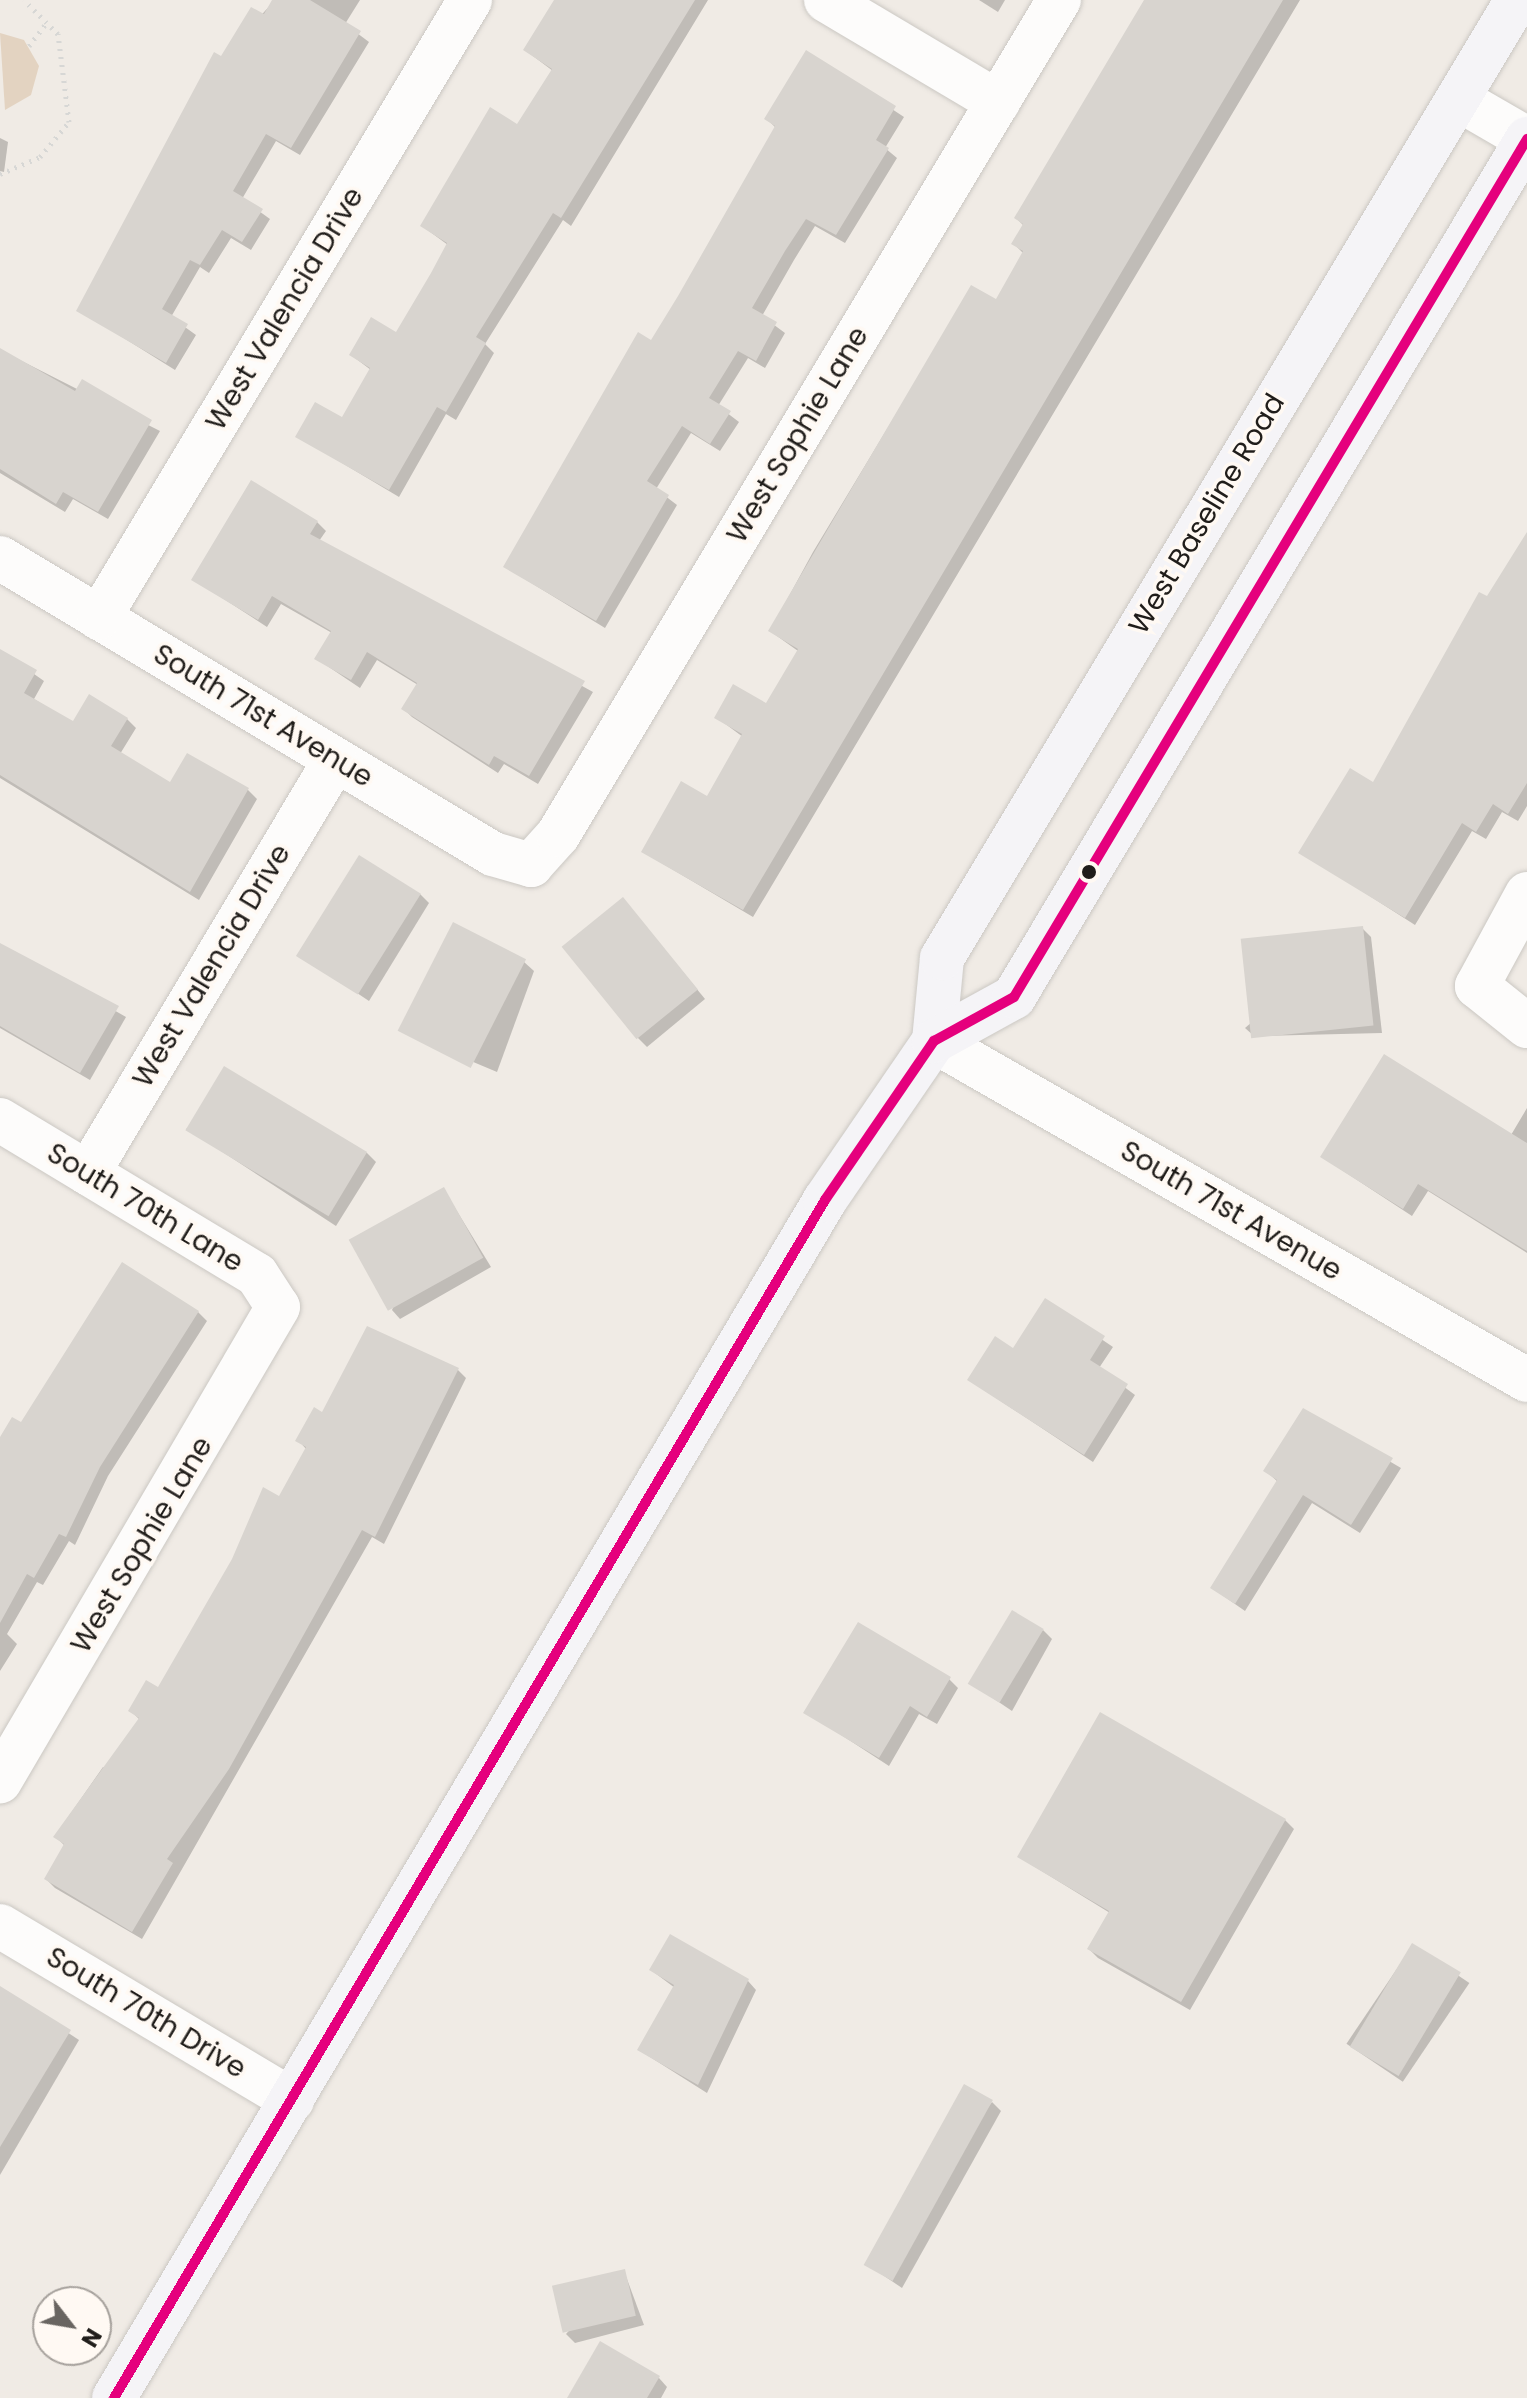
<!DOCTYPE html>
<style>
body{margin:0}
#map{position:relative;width:1527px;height:2398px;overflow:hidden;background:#f0ebe5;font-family:Poppins,sans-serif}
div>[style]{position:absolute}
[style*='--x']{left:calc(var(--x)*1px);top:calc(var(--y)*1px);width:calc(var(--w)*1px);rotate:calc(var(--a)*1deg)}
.green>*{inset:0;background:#e3d3c1}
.shadow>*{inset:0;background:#0003;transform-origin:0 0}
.building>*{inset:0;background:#d8d4cf;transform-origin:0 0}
.path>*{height:5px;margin-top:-2.5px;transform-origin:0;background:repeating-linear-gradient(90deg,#d7d7d5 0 2px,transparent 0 8px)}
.roads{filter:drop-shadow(0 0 2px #cbc8c3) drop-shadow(0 0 2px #cbc8c3)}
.minor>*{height:44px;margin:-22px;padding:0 22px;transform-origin:22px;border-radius:22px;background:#fdfcfb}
.major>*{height:44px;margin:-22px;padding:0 22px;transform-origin:22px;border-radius:22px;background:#f5f4f7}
.bus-1>*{height:10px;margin:-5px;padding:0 5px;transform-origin:5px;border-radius:5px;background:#e5007d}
.dots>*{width:22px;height:22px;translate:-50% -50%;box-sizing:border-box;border:4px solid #fff9f3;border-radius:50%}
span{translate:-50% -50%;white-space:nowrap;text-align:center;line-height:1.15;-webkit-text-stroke:7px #fff9f3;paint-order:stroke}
.street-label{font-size:28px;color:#201d1a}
.north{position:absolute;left:32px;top:2286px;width:80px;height:80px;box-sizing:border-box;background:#fff9f3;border:2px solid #a6a19c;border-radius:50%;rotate:121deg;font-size:22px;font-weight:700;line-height:32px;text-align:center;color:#201d1a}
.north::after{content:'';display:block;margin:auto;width:28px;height:36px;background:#696561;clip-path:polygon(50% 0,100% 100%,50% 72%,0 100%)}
</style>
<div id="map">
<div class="green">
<i style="clip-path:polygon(0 33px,24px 40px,39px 66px,31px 95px,5px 110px)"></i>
</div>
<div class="shadow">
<i style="clip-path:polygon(275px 0,360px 0,345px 24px,369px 42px,300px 155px,276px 141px,242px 199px,270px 219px,251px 250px,231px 238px,209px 273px,200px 267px,171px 317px,196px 335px,175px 370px,79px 310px,221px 59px)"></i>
<i style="clip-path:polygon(555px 0,708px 0,571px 226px,563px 220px,485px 344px,494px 353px,456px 420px,446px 414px,399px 497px,297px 436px,343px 420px,371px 370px,351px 355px,397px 334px,448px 245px,422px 226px,518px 127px,553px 71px,525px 50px)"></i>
<i style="clip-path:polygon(979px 0,1005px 0,998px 12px)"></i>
<i style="clip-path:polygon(1148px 0,1300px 0,753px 917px,643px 852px,708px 799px,743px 737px,716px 717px,767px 705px,798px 651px,770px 631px,813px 552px,972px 288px,997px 302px,1024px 254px,1014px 244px,1024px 226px,1016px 218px)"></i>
<i style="clip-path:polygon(807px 53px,904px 117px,885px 148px,897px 158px,845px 243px,815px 226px,794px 260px,762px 316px,785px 333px,765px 368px,748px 358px,718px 406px,739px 422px,720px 451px,691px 433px,656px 489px,677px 505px,605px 628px,505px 567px,652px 343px,776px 128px,766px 118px)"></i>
<i style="clip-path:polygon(0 138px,8px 142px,4px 172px,0 171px)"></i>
<i style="clip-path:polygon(0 350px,160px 431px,108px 519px,73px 499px,65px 512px,0 473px)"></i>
<i style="clip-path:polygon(317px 522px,326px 531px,319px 541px,593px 692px,538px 784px,504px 764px,498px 773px,412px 717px,403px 708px,418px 685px,377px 660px,360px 688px,317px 659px,332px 633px,281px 604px,267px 627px,193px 579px)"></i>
<i style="clip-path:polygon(1527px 535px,1527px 806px,1518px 821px,1502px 812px,1486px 839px,1472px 831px,1415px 925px,1301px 852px,1373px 785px)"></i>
<i style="clip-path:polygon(0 650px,44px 681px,34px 699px,74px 724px,127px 719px,136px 728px,120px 754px,170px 785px,248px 790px,257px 799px,199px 900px,0 778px)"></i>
<i style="clip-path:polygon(420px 894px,429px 903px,369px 1001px,300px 955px)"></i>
<i style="clip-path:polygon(623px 899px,705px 999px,647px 1047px,638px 1038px)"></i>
<i style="clip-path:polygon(1362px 928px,1371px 937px,1382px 1033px,1254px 1036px,1245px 1028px)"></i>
<i style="clip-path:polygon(0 945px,126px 1017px,90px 1080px,0 1028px)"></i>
<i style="clip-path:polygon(524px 962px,534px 971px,497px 1072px,414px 1037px)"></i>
<i style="clip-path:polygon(1527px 1108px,1527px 1253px,1428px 1191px,1412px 1216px,1322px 1157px,1511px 1135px)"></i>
<i style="clip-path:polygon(186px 1128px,367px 1153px,376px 1162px,336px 1226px)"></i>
<i style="clip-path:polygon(444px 1190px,491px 1267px,400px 1319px,392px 1310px)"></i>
<i style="clip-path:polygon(1045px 1301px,1113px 1347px,1099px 1368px,1135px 1395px,1093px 1462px,969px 1380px,1014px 1351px)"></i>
<i style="clip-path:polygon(198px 1312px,207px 1321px,108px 1476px,75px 1545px,69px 1541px,43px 1585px,37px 1582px,7px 1634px,17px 1644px,0 1671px,0 1441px)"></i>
<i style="clip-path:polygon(457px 1369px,466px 1378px,384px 1544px,372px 1537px,142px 1939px,55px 1888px,46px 1879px,65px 1846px,55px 1836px,103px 1767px,109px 1770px,140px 1720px,131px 1711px,159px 1690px,280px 1498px,307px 1450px,298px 1440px,322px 1414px)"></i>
<i style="clip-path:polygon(1304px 1411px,1401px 1468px,1360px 1533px,1312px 1503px,1245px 1611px,1212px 1588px,1278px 1482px,1266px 1471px)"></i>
<i style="clip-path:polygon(1043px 1630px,1052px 1639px,1012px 1711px,972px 1684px)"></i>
<i style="clip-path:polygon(949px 1679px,958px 1688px,937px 1724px,919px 1714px,889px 1766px,806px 1712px)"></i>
<i style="clip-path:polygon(1285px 1820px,1294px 1829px,1190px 2010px,1098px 1958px,1089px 1949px,1110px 1913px,1019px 1857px)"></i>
<i style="left:1413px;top:1945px;width:68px;height:119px;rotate:34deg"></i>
<i style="clip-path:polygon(651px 1970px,748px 1981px,756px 1990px,707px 2093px,639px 2050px,675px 1988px)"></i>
<i style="clip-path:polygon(0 1988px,79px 2040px,0 2175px)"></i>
<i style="clip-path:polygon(992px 2102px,1001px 2111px,902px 2288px,868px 2265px)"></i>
<i style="clip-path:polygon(624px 2271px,644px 2325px,575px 2343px,566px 2334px)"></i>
<i style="clip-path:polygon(659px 2378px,667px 2387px,661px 2398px,568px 2398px)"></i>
</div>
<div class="building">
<i style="clip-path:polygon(272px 0,310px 0,361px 31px,291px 148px,266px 134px,233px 191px,263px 209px,242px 242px,222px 230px,200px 265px,190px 260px,162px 309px,188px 324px,166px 363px,76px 311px,214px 52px,221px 56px,251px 7px,264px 14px)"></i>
<i style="clip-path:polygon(554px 0,695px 0,561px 218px,553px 213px,476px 337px,486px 343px,446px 412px,437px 407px,389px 490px,295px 437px,315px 402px,342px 417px,370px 368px,349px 355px,371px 317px,396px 332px,431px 273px,447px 243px,420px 226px,490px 107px,517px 124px,552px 69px,523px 50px)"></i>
<i style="clip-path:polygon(1144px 0,1283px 0,743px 910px,641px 852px,681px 781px,707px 796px,742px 734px,714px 718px,733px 684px,766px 703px,798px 649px,768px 631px,971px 285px,996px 299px,1023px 251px,1011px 244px,1023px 224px,1014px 218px)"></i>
<i style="clip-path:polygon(806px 50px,896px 106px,876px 140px,889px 148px,836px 235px,806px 219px,785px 251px,752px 308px,777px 322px,756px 361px,738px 351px,709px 398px,731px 411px,710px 444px,682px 426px,647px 481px,669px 495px,596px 621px,503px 567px,638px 332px,651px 340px,678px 296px,775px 126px,764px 119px)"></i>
<i style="clip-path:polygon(0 348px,75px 391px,82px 379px,152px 420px,98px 512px,63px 492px,56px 504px,0 469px)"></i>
<i style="clip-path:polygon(251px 480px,318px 521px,310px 534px,585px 681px,529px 776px,494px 756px,489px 765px,401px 709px,417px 683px,367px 652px,351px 680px,314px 659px,331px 631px,272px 596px,258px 620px,191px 580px)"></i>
<i style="clip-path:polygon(1527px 532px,1527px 783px,1508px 814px,1493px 804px,1476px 832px,1462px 823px,1405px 918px,1298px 853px,1350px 768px,1373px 782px,1479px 592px,1487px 596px)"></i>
<i style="clip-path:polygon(0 649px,37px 670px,24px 693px,73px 721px,89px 694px,128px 718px,111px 746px,170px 782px,187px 753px,249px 788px,190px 892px,0 775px)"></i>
<i style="left:359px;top:855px;width:73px;height:119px;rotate:32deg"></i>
<i style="left:623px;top:897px;width:119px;height:79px;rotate:51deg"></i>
<i style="left:453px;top:922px;width:82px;height:122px;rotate:27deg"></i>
<i style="left:1363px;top:926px;width:100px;height:123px;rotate:84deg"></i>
<i style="clip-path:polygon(0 943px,119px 1006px,80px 1073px,0 1026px)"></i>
<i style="clip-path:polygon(1384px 1054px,1527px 1143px,1527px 1251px,1418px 1184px,1403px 1209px,1320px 1157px)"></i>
<i style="left:224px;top:1066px;width:167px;height:75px;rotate:31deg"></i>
<i style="left:444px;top:1187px;width:81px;height:109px;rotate:61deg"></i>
<i style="clip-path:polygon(122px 1262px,199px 1311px,100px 1467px,66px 1537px,59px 1534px,34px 1578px,27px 1574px,0 1623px,0 1437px,12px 1417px,21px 1422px)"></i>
<i style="clip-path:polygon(1045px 1298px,1105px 1336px,1090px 1360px,1128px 1384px,1084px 1455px,967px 1380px,995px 1336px,1013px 1348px)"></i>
<i style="clip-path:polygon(367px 1326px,459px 1368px,375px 1537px,362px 1530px,229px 1769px,167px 1859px,173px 1863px,132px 1932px,44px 1879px,64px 1844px,53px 1837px,139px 1718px,128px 1711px,146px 1680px,158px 1687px,232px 1559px,263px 1487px,279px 1496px,306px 1447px,295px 1441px,314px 1407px,322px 1412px)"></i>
<i style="clip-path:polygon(1303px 1408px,1393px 1458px,1351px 1525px,1303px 1495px,1235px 1604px,1210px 1588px,1277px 1480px,1263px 1471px)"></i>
<i style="left:1012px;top:1610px;width:37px;height:86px;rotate:31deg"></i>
<i style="clip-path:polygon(858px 1622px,951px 1677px,927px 1717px,910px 1706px,879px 1758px,803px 1713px)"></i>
<i style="clip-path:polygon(1100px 1712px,1286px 1819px,1181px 2002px,1087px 1949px,1109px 1911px,1017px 1857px)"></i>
<i style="clip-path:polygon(670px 1934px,749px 1979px,698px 2085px,637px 2050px,674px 1985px,649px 1970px)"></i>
<i style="left:1412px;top:1943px;width:57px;height:121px;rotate:31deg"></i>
<i style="clip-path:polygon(0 1986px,71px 2030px,0 2147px)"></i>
<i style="left:964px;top:2084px;width:33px;height:207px;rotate:29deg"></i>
<i style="left:625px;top:2269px;width:48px;height:75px;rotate:77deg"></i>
<i style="clip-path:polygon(600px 2341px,660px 2376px,647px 2398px,567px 2398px)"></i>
</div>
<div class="path">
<i style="--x:29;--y:46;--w:31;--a:-53"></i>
<i style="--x:0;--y:174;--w:43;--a:-23"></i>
<i style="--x:40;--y:157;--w:45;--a:-50.4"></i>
<i style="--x:69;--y:122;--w:89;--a:-97.1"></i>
<i style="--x:58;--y:34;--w:48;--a:-135"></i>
</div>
<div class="roads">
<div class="minor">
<i style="--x:826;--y:0;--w:200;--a:30.7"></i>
<i style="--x:1458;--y:99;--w:80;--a:30.1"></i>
<i style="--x:0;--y:558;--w:575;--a:30.98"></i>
<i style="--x:493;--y:854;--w:40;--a:16"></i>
<i style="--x:531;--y:865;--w:40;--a:-48"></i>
<i style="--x:558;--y:835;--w:974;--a:-59.04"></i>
<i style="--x:99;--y:618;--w:721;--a:-59.02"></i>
<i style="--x:1527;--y:894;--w:105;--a:118.5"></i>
<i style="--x:1477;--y:986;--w:64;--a:38.7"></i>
<i style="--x:934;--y:1041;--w:683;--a:29.76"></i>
<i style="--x:0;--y:1120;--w:300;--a:31.1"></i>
<i style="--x:257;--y:1275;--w:38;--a:57"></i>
<i style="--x:278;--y:1307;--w:550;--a:120.39"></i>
<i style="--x:88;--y:1173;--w:481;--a:-59.1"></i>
<i style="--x:0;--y:1926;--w:340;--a:30.8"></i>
</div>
<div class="major">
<i style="--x:934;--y:1041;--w:83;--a:-84.5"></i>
<i style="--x:942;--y:958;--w:1117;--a:-59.03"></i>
<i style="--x:114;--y:2398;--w:1393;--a:-59.31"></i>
<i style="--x:825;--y:1200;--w:193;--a:-55.6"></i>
<i style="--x:934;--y:1041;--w:91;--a:-28.8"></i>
<i style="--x:1014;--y:997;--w:1000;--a:-59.12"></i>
</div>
</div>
<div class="bus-1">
<i style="--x:114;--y:2398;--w:1393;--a:-59.31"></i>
<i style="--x:825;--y:1200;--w:193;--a:-55.6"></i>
<i style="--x:934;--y:1041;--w:91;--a:-28.8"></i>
<i style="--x:1014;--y:997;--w:1000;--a:-59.12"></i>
</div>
<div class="dots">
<i style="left:1089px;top:872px;background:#201d1a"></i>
</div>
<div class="street-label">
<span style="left:285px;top:309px;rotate:-59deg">West Valencia Drive</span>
<span style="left:798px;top:435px;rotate:-59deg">West Sophie Lane</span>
<span style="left:1207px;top:514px;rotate:-59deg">West Baseline Road</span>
<span style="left:263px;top:716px;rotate:31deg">South 71st Avenue</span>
<span style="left:212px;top:966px;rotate:-59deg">West Valencia Drive</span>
<span style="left:145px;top:1208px;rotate:31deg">South 70th Lane</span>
<span style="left:1231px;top:1211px;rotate:30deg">South 71st Avenue</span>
<span style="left:142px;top:1545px;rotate:-59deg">West Sophie Lane</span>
<span style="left:146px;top:2013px;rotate:31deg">South 70th Drive</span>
</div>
<div class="north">N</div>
</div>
